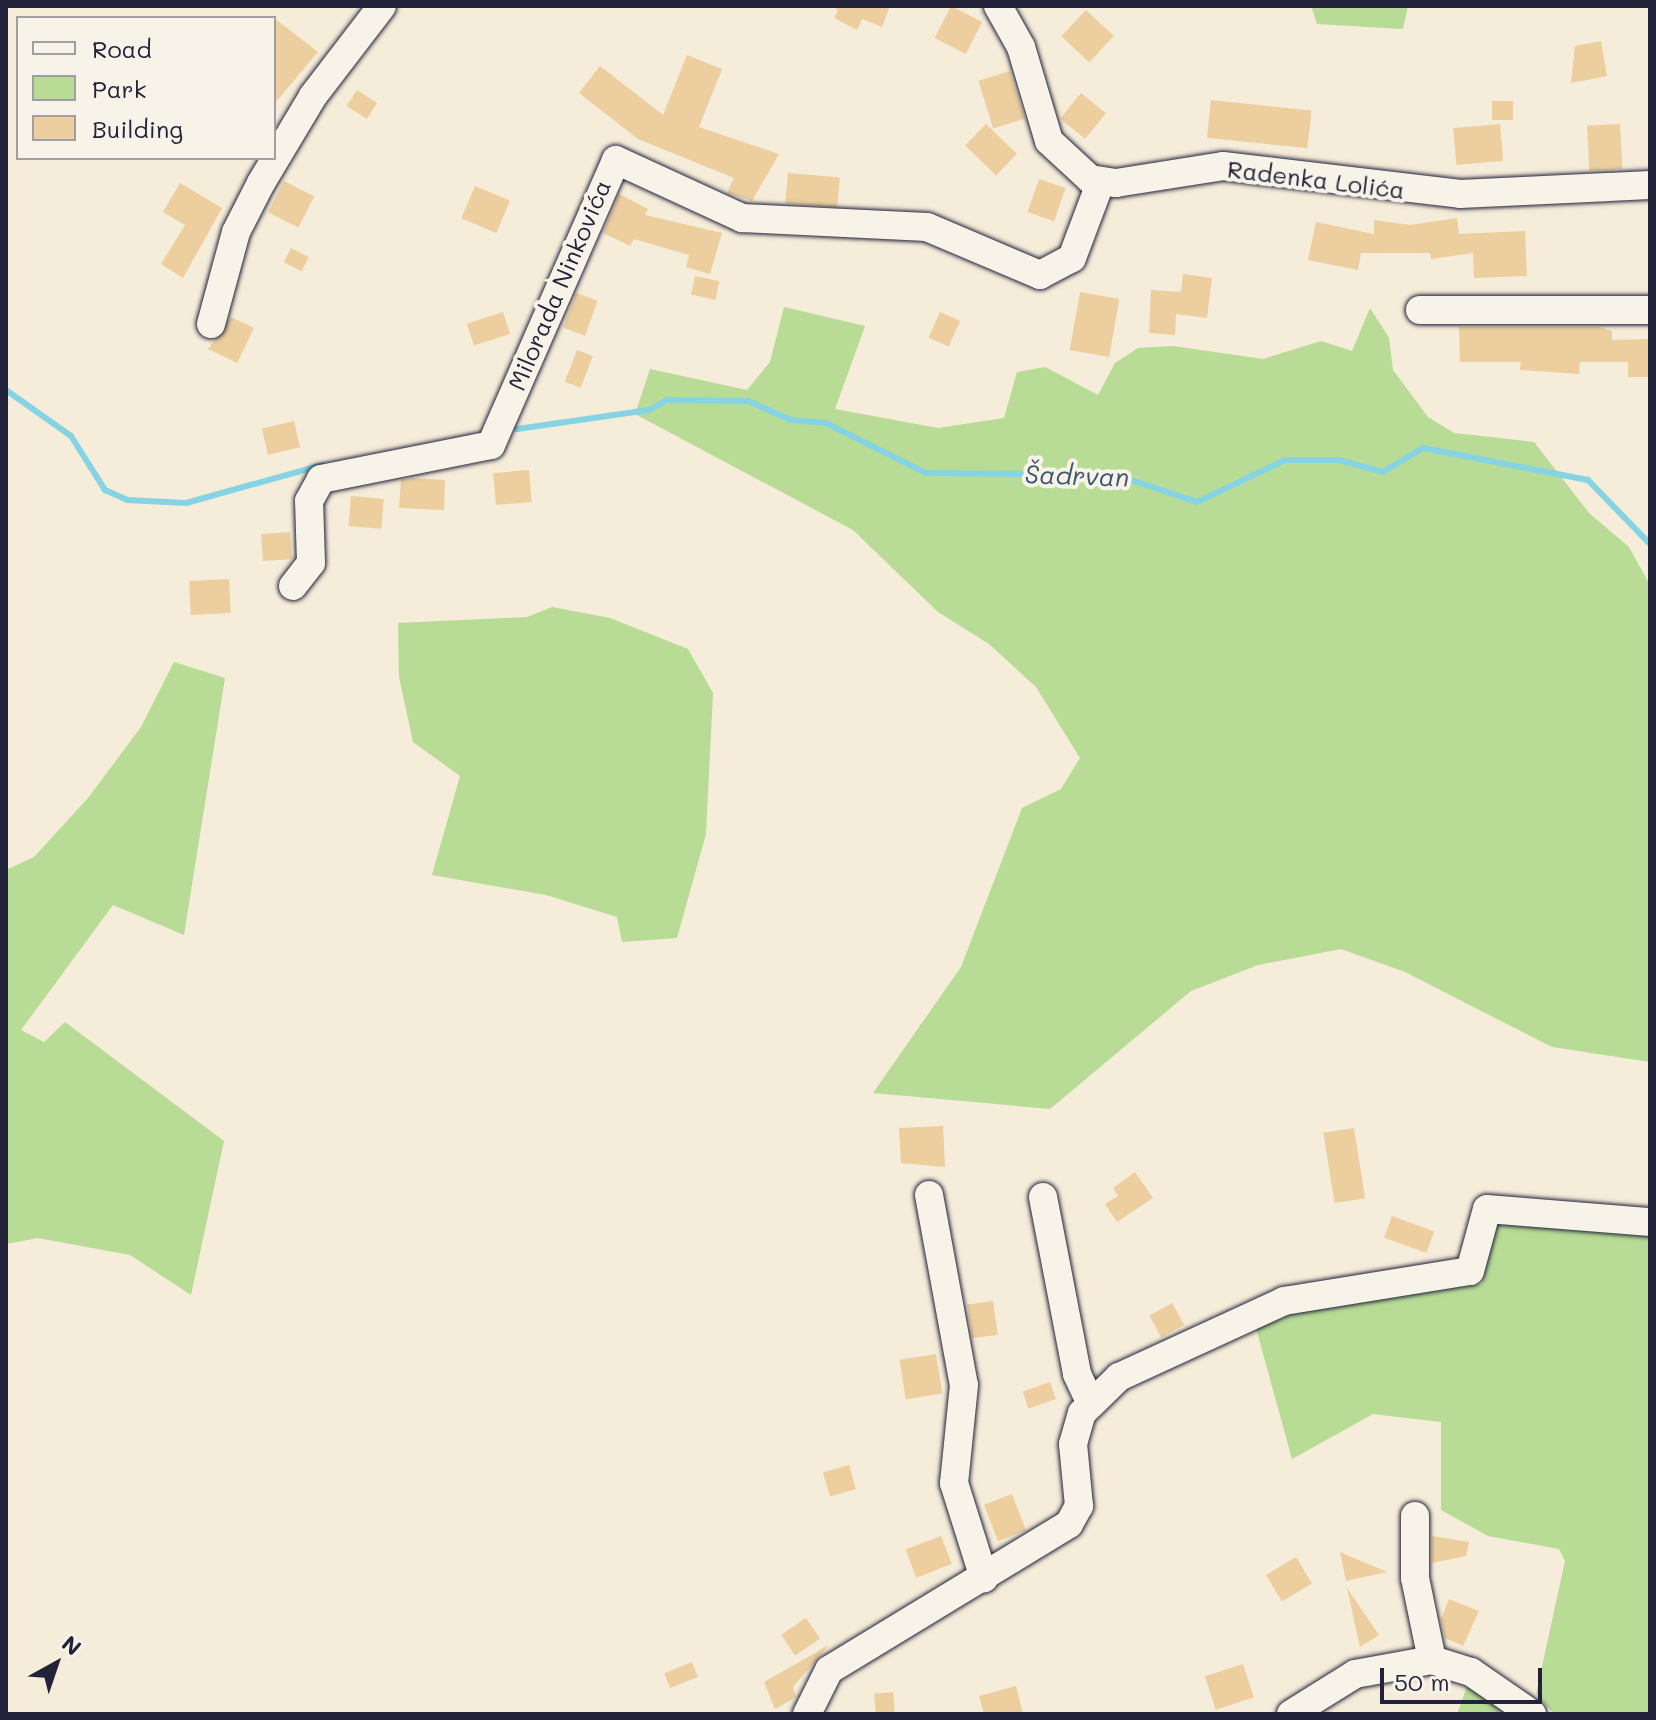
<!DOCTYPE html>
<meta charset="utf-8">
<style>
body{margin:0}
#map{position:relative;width:1656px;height:1720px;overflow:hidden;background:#f5ecd9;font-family:Mali,sans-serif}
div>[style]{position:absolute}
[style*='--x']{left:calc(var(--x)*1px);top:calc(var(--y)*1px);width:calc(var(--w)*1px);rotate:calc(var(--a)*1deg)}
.green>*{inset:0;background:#b8db95}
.stream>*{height:6px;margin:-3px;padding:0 3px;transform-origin:3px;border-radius:3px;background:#86d4e3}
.building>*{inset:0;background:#ecce9f;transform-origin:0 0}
.roads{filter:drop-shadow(0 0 2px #22223b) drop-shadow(0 0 2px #22223b)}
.minor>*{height:28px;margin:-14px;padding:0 14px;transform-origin:14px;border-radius:14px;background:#f7f3e8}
span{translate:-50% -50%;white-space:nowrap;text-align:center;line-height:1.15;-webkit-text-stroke:8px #f7f3e8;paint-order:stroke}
.street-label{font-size:24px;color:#22223b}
.water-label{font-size:26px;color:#40576d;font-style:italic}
.frame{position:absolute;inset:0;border:8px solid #22223b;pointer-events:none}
.legend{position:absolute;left:16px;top:16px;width:260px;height:144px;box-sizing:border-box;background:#f7f3e8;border:2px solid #a29fa3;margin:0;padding:10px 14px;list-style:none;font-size:24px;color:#22223b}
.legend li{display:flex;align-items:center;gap:16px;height:40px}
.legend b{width:40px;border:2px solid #a29fa3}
.north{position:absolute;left:16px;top:1624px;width:80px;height:80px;-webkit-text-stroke:6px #f7f3e8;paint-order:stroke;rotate:40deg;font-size:22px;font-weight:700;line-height:32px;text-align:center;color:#22223b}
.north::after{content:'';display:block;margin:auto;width:28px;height:36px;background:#22223b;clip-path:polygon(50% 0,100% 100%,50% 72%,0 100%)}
.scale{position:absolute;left:1380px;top:1668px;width:162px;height:36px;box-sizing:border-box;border:4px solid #22223b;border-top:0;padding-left:10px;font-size:24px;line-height:28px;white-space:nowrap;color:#22223b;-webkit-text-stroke:6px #f7f3e8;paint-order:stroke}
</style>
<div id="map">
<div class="green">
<i style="clip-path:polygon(1311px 6px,1408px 6px,1403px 29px,1317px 24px)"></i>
<i style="clip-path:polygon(784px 307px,865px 326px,835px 409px,938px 428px,1004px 418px,1017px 372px,1045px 367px,1098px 395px,1115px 363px,1138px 348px,1173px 346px,1263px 359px,1321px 341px,1352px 351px,1370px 308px,1389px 338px,1393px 370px,1428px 417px,1454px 433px,1534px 442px,1589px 513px,1629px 547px,1650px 585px,1650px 1062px,1552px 1047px,1405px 972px,1341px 949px,1258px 965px,1191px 991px,1050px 1109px,873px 1093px,961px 967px,1022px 808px,1061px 789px,1080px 758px,1036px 687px,989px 644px,938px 612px,853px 530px,635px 414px,650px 369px,747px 390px,770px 362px)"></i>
<i style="clip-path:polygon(552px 607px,610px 618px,688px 649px,713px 693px,706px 834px,677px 938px,622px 942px,617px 917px,546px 895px,432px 875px,460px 776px,413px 742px,399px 677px,398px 623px,527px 617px)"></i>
<i style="clip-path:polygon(174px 662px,225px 678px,184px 935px,113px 905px,21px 1030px,44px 1042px,65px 1022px,224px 1141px,191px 1295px,130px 1255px,38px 1238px,6px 1244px,6px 870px,34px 857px,88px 798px,141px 727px)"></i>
<i style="clip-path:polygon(1490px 1218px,1650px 1229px,1650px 1714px,1554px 1714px,1536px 1694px,1565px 1561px,1559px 1549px,1488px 1536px,1441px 1510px,1441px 1422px,1373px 1414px,1292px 1459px,1256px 1328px,1303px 1310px,1482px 1284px)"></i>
<i style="clip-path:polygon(1469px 1681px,1517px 1714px,1457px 1714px)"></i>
</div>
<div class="stream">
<i style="--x:6;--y:390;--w:80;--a:35.3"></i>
<i style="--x:71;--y:436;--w:64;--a:57.8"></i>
<i style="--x:105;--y:490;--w:24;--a:24"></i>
<i style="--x:127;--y:500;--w:59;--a:2.9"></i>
<i style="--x:186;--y:503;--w:141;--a:-15.6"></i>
<i style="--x:517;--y:429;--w:133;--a:-8.2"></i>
<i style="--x:649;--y:410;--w:21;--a:-29"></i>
<i style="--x:667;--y:400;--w:81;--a:0.7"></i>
<i style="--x:748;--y:401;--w:47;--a:23.8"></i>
<i style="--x:791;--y:420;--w:35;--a:5"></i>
<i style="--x:826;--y:423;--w:112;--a:26.6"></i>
<i style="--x:926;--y:473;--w:190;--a:0.6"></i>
<i style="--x:1116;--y:475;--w:85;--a:18.4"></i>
<i style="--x:1197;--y:502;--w:98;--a:-25.5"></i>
<i style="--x:1285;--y:460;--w:54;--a:0"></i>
<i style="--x:1339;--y:460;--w:46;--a:15.3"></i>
<i style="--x:1383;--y:472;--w:47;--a:-31"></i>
<i style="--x:1423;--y:448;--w:168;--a:11"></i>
<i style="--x:1588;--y:480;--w:89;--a:45.9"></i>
</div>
<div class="building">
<i style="clip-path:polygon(832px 6px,890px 6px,882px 27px,862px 19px,857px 30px,834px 18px,838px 10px)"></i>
<i style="left:951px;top:6px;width:35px;height:36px;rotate:27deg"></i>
<i style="left:1086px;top:10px;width:38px;height:36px;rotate:43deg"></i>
<i style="clip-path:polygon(274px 18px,318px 52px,274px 104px)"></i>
<i style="clip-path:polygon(1601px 41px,1607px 76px,1571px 83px,1575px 46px)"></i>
<i style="clip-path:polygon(687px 55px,722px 69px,699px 127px,779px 154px,752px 201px,727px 193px,734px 178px,638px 139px,579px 93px,600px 66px,663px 115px)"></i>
<i style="left:1010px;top:71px;width:50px;height:33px;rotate:73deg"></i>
<i style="left:357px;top:90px;width:24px;height:19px;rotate:33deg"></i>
<i style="left:1081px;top:93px;width:32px;height:33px;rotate:39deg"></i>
<i style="left:1211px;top:100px;width:101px;height:38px;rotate:6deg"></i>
<i style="left:1492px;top:101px;width:21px;height:19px"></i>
<i style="left:986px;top:124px;width:43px;height:30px;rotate:44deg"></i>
<i style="left:1500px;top:124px;width:37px;height:47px;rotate:85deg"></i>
<i style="left:1620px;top:124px;width:45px;height:33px;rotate:87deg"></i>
<i style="left:788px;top:173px;width:52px;height:30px;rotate:5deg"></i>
<i style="left:1039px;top:179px;width:28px;height:35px;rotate:19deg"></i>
<i style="left:284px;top:181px;width:34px;height:35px;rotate:27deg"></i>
<i style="clip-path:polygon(180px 183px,222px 208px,183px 278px,161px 264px,185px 225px,163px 212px)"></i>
<i style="left:475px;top:186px;width:38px;height:35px;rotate:23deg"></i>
<i style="clip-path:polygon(619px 194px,648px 209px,645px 215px,722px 233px,710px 274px,686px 267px,689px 255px,634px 239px,630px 246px,603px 233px)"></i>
<i style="clip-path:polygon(1457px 218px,1459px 234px,1525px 231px,1527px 276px,1474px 278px,1473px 253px,1431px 259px,1430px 253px,1361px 253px,1358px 270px,1308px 260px,1316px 222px,1374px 234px,1374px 220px,1410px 225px)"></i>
<i style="left:291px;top:248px;width:20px;height:16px;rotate:27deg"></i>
<i style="clip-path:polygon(1183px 274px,1212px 278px,1207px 318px,1176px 314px,1175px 335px,1149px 333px,1151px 290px,1181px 292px)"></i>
<i style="left:695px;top:276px;width:25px;height:19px;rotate:12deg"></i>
<i style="left:1080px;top:292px;width:40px;height:59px;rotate:10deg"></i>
<i style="left:576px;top:293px;width:23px;height:37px;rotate:20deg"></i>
<i style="left:503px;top:312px;width:23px;height:38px;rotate:72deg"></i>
<i style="left:940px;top:312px;width:22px;height:28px;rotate:24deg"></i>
<i style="clip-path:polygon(231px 317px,254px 328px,237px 363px,208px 349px)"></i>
<i style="clip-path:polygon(1459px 327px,1599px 327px,1612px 331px,1612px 340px,1650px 339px,1650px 377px,1628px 377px,1628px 362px,1580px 362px,1579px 374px,1520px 370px,1521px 362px,1460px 362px)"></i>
<i style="left:577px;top:350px;width:17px;height:34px;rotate:21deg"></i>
<i style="left:294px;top:421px;width:27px;height:33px;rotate:77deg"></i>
<i style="left:529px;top:470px;width:32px;height:36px;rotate:85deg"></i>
<i style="clip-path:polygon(412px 478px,445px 480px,444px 510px,399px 508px,401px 480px)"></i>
<i style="left:351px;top:496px;width:33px;height:30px;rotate:5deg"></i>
<i style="left:290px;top:532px;width:27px;height:29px;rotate:86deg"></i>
<i style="left:229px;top:579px;width:34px;height:40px;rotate:87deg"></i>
<i style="clip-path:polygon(943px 1126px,945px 1167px,901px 1163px,899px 1128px)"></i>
<i style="left:1354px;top:1128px;width:71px;height:31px;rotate:81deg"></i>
<i style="clip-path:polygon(1135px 1172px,1153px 1198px,1117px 1222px,1105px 1204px,1118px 1196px,1113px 1188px)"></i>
<i style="left:1392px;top:1216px;width:45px;height:23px;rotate:20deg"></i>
<i style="left:993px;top:1301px;width:34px;height:26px;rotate:82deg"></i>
<i style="left:1172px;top:1303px;width:25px;height:26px;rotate:61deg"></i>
<i style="left:936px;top:1354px;width:40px;height:37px;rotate:81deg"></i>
<i style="left:1050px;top:1382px;width:18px;height:29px;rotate:71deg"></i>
<i style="left:849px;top:1465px;width:25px;height:27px;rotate:74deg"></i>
<i style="left:1012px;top:1494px;width:39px;height:30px;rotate:69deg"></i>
<i style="left:941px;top:1536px;width:30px;height:38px;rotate:69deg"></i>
<i style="clip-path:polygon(1432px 1536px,1469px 1542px,1466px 1556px,1432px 1563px)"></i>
<i style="clip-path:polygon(1340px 1552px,1387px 1572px,1346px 1581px)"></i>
<i style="left:1296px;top:1557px;width:31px;height:35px;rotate:59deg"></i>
<i style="clip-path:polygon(1347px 1588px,1379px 1635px,1360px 1647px)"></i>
<i style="clip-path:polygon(1449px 1599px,1479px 1611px,1463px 1646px,1445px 1638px,1441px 1619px)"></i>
<i style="left:806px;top:1618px;width:25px;height:30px;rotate:56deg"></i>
<i style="clip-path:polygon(829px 1645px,793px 1687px,796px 1697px,775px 1709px,764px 1682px)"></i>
<i style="left:692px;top:1662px;width:16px;height:30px;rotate:68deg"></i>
<i style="left:1243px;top:1664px;width:35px;height:40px;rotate:72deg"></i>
<i style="clip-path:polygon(1016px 1686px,1023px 1714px,984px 1714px,979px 1696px)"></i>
<i style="left:893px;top:1692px;width:22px;height:19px;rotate:85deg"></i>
</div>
<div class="roads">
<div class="minor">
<i style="--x:998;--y:6;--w:47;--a:60.7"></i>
<i style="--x:1021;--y:47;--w:98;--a:73.4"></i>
<i style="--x:1049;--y:141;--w:56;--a:42.8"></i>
<i style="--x:1090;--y:179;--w:26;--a:9"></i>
<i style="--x:1116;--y:183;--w:108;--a:-9"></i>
<i style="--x:1223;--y:166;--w:239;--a:6.7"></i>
<i style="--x:1460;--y:194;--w:190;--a:-2.7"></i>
<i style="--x:1420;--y:310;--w:230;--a:0"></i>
<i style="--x:211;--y:324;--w:95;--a:-74.8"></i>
<i style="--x:236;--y:232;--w:55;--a:-63"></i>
<i style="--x:261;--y:183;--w:101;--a:-59.1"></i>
<i style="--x:313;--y:96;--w:113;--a:-52.5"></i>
<i style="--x:293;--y:586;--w:29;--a:-52"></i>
<i style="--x:311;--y:563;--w:62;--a:-91.8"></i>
<i style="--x:309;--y:501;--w:25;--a:-61"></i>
<i style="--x:321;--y:479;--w:173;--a:-11.3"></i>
<i style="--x:491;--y:445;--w:311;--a:-66.3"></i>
<i style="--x:616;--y:160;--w:139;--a:24.7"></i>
<i style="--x:742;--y:218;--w:185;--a:2.8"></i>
<i style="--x:927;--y:227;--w:123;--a:23"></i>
<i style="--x:1040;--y:275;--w:36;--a:-28"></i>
<i style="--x:1072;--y:258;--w:82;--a:-69.4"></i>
<i style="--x:929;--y:1195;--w:193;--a:79.6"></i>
<i style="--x:964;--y:1385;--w:99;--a:95.8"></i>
<i style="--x:954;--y:1483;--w:100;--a:72.5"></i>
<i style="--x:1043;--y:1197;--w:180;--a:79.1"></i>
<i style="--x:1077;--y:1374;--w:33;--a:65"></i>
<i style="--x:1415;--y:1516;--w:62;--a:90"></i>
<i style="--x:1415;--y:1578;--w:84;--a:78.3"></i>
<i style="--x:1432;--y:1660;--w:41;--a:17.1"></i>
<i style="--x:1471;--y:1672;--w:74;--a:34.5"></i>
<i style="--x:807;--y:1714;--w:49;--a:-63.4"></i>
<i style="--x:829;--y:1670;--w:281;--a:-31.3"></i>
<i style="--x:1069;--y:1524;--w:21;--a:-61"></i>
<i style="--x:1079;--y:1506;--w:62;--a:-95.5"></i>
<i style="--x:1073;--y:1444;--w:32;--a:-74"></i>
<i style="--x:1082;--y:1413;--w:52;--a:-44.2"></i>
<i style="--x:1119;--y:1377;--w:182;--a:-24.7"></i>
<i style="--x:1284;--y:1301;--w:188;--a:-9.2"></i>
<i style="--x:1470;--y:1271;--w:64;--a:-74.7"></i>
<i style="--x:1487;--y:1209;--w:164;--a:4.6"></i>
<i style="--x:1291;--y:1714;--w:75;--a:-32"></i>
<i style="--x:1355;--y:1674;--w:78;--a:-10.3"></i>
</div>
</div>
<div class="street-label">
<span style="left:1316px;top:179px;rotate:7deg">Radenka Lolića</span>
<span style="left:559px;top:285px;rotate:-67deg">Milorada Ninkovića</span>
</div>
<div class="water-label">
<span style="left:1077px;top:476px;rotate:2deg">Šadrvan</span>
</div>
<div class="frame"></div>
<ul class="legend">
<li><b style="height:10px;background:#f7f3e8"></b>Road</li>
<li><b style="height:22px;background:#b8db95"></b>Park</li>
<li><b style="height:22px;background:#ecce9f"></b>Building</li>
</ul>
<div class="north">N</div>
<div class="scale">50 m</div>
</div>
